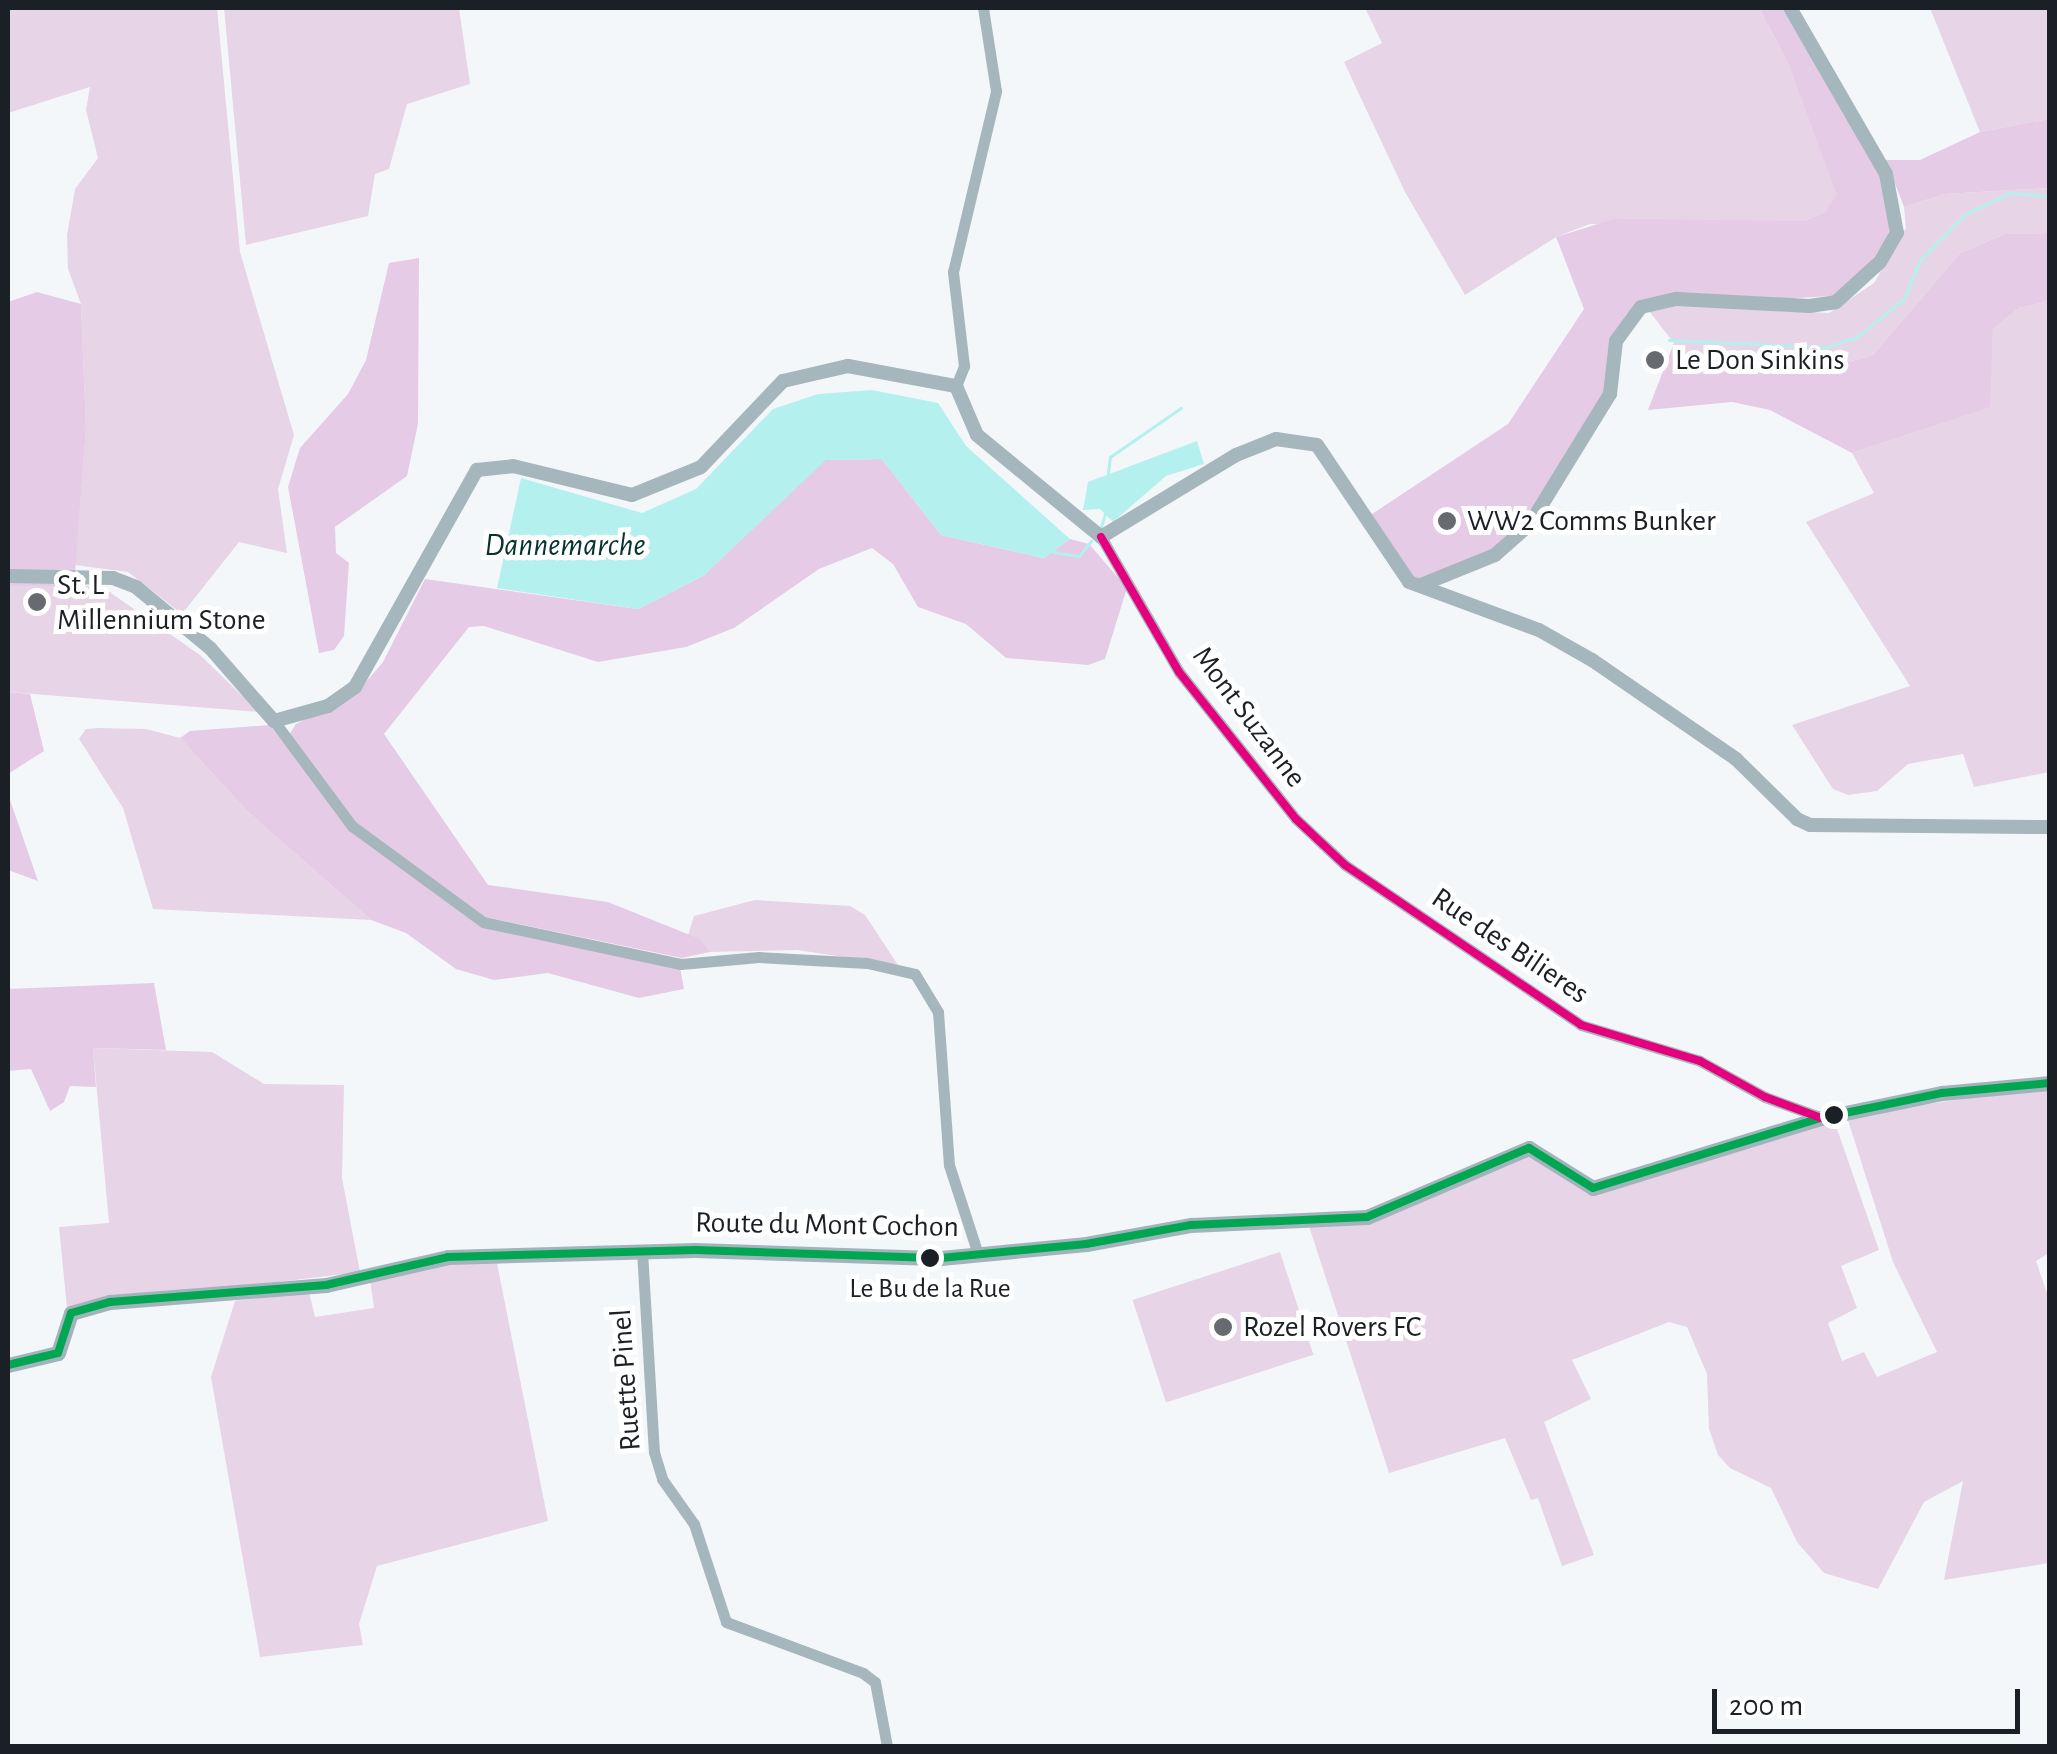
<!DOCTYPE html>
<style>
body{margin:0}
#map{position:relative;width:2057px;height:1754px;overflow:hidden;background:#f4f7fa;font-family:"Alegreya Sans",sans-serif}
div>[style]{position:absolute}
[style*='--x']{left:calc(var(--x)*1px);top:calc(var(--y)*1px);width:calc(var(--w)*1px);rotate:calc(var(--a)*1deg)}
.green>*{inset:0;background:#e7d4e7;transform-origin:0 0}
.forest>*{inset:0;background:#e5cbe5}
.water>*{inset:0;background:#b4f0ed}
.stream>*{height:2.5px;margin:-1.25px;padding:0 1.25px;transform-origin:1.25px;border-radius:1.25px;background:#b4f0ed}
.minor>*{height:11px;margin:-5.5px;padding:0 5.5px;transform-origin:5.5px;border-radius:5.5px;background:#a6b6bd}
.tertiary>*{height:14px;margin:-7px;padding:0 7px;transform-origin:7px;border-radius:7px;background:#a6b6bd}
.secondary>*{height:15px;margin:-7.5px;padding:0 7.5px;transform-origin:7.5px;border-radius:7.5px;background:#a2b4bb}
.bus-1>*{height:8px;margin:-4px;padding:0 4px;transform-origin:4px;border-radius:4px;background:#00a651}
.bus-2>*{height:8px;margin:-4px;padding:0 4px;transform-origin:4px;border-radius:4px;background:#e5007d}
.dots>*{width:28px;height:28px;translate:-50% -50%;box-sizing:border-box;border:5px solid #fff;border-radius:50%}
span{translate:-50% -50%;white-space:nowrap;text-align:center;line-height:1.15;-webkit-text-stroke:10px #fff;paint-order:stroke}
.bus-label{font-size:28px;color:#1b2027}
.poi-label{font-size:30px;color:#1b2027}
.left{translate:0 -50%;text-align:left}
.street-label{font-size:30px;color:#1b2027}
.water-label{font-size:32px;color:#063230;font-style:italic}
.frame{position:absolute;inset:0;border:10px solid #1b2027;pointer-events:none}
.scale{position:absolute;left:1712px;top:1689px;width:308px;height:45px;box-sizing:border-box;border:5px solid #1b2027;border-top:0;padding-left:12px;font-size:30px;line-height:35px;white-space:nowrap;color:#1b2027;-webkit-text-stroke:8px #fff;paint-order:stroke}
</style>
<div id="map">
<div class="green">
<i style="clip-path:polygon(8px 8px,217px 8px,240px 252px,294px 435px,278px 489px,287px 553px,239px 542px,182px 614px,128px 572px,75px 565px,86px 428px,81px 304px,68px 269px,67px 235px,75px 189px,98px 158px,86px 110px,90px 87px,8px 113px)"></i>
<i style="clip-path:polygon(224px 8px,459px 8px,470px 84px,407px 104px,389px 169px,375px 174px,368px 216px,246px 245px)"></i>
<i style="clip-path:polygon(1365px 8px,1759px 8px,1788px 63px,1838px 195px,1825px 212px,1804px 221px,1590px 224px,1556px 237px,1465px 295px,1405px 192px,1344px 62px,1382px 43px)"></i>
<i style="clip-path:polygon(1930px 8px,2049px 8px,2049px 119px,1980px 132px)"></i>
<i style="clip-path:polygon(2049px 188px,2049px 233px,2005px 234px,1960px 253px,1873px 355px,1824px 369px,1695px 370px,1649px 311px,1675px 304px,1829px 313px,1874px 283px,1906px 228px,1904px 207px,1945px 194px)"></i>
<i style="clip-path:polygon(2049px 301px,2049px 772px,1974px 787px,1963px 754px,1908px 764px,1877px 791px,1848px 795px,1833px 789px,1792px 725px,1910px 686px,1806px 522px,1874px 493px,1852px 453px,1989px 407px,1993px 329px,2019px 308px)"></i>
<i style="clip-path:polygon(8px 586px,101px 586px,200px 655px,259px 712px,8px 692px)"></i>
<i style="clip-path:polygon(99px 728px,146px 729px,180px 738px,248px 812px,371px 920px,153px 909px,123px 808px,79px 739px,86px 729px)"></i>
<i style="clip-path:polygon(755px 900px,850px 906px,865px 915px,898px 965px,797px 950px,710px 952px,688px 935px,694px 916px)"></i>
<i style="clip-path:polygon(93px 1048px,212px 1052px,264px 1084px,344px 1085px,342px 1178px,360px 1272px,67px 1308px,59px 1227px,109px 1223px)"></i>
<i style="clip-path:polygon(2031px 1088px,2049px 1089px,2049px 1253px,2036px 1261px,2049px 1299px,2049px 1563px,1944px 1580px,1963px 1481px,1924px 1502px,1878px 1589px,1824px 1573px,1797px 1542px,1771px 1488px,1730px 1468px,1718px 1455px,1709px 1429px,1707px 1374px,1687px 1327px,1669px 1322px,1572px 1360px,1591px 1399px,1544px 1422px,1594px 1555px,1562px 1566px,1538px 1498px,1531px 1500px,1505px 1438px,1389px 1473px,1309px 1226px,1370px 1220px,1519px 1157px,1531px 1156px,1587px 1191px,1834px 1120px,1879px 1250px,1841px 1266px,1857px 1308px,1828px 1323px,1842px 1361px,1864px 1352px,1877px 1377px,1937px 1352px,1893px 1262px,1847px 1117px)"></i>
<i style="left:1280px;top:1252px;width:108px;height:155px;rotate:72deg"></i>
<i style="clip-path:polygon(439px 1263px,497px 1263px,548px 1521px,377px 1566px,359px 1624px,363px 1645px,260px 1657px,211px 1377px,235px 1301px,309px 1292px,315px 1317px,374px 1308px,370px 1279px)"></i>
</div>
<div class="forest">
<i style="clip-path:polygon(1759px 8px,1782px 8px,1883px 180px,1892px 214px,1888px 236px,1860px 279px,1833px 296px,1633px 307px,1611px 344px,1606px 388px,1524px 521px,1489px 552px,1421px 580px,1411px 578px,1366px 518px,1508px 424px,1584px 309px,1556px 237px,1614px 219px,1804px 221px,1825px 212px,1837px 195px,1788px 63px)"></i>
<i style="clip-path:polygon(2049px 119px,2049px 188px,1945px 194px,1904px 207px,1886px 160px,1920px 160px,1980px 132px)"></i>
<i style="clip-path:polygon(2049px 233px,2049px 301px,2019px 308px,1993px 329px,1990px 407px,1852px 453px,1770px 410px,1732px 402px,1648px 410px,1674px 343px,1695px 370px,1824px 369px,1873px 355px,1960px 253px,2005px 234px)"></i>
<i style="clip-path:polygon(419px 258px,418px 424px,407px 476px,335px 527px,336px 553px,349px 563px,344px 636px,334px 650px,319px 653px,288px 487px,300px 448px,348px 394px,366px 360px,389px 263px)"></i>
<i style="clip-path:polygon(37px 292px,81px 304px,86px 428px,74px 586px,8px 586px,8px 302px)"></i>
<i style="clip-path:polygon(882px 459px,941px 535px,1044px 558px,1070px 539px,1089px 544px,1127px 588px,1105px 659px,1088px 665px,1006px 658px,966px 624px,918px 607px,893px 564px,872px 548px,819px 569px,734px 628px,686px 647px,598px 662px,484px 626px,469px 627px,384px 734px,488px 885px,608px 902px,700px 939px,710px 952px,682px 958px,485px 917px,356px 823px,289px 735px,296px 724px,359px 690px,383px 662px,425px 579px,638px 609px,703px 576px,825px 460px)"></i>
<i style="clip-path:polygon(8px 692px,30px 694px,44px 751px,8px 774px)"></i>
<i style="clip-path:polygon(270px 725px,351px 829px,481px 925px,680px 967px,684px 989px,639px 998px,548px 973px,494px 980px,456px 969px,406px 933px,371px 920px,248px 812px,180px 738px,190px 731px)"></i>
<i style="clip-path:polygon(8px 794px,38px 881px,8px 870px)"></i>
<i style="clip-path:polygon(154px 983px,166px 1050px,93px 1048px,96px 1087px,70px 1086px,64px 1102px,50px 1111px,31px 1069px,8px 1071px,8px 989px)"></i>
</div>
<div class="water">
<i style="clip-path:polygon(872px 390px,938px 403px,966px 446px,1070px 539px,1044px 558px,941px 535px,882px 459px,826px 460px,703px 576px,638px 609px,497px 588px,521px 478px,642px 513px,696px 489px,773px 409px,818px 394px)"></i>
<i style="clip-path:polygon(1197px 441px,1204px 464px,1166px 476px,1113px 522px,1100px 509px,1083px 510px,1088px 482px)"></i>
</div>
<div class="stream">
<i style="--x:1669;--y:340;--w:157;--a:2.6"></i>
<i style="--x:1826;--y:347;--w:33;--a:-18"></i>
<i style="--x:1857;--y:337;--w:60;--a:-39"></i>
<i style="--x:1904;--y:299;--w:42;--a:-67.7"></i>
<i style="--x:1920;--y:260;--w:63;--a:-45.6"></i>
<i style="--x:1964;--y:215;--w:51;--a:-25.6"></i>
<i style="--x:2010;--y:193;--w:40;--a:4.3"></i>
<i style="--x:1107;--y:481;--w:24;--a:-83"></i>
<i style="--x:1110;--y:457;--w:86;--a:-34.6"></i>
<i style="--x:1101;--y:527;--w:14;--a:-73"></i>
<i style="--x:1053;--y:552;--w:26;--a:9"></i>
<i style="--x:1079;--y:556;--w:19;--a:-51"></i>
</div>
<div class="minor">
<i style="--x:956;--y:386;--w:22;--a:-68"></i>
<i style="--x:964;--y:366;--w:95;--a:-96.7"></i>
<i style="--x:953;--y:272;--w:186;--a:-76.6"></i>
<i style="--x:996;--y:91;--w:84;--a:-98.9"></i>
<i style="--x:1101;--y:537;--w:156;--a:60"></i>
<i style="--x:1179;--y:672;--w:188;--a:51.5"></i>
<i style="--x:1296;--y:819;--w:67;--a:43.2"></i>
<i style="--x:1345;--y:865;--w:285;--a:34.1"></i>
<i style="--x:1581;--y:1025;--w:124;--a:16.8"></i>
<i style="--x:1700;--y:1061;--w:74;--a:29"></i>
<i style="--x:1765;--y:1097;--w:59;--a:20"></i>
<i style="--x:274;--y:721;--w:131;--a:53.4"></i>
<i style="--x:352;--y:826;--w:162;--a:36.2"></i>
<i style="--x:483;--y:922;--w:202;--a:12"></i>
<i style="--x:681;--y:964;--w:78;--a:-5.1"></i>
<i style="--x:759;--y:957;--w:108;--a:3.2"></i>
<i style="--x:867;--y:963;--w:49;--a:12.9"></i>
<i style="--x:915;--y:974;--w:44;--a:58.8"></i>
<i style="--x:938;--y:1012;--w:153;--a:85.9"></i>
<i style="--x:949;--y:1165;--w:94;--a:72"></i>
<i style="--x:642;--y:1251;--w:201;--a:86.6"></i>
<i style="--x:654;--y:1452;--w:28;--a:73"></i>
<i style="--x:662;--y:1479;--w:55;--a:54.6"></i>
<i style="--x:694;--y:1524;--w:103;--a:71.9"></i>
<i style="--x:726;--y:1622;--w:146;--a:20.4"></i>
<i style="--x:863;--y:1673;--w:15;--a:37"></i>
<i style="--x:875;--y:1682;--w:65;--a:79.4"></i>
</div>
<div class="tertiary">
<i style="--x:8;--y:576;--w:105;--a:1.1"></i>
<i style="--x:113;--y:578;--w:25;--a:21"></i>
<i style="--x:136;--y:587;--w:96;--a:39.5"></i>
<i style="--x:210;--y:648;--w:97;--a:48.8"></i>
<i style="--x:274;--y:721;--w:56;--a:-15.5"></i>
<i style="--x:328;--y:706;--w:33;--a:-35"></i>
<i style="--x:355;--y:687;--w:249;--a:-60.7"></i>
<i style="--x:477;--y:470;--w:36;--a:-6"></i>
<i style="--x:513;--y:466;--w:122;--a:13.7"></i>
<i style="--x:632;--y:495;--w:74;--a:-22.1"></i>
<i style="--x:701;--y:467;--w:119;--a:-46.4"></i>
<i style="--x:783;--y:381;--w:67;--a:-13"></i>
<i style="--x:848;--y:366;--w:110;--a:10.5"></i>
<i style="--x:956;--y:386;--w:53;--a:66.8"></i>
<i style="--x:977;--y:435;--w:161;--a:39.4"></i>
<i style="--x:1101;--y:537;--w:158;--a:-31.3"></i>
<i style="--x:1236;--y:455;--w:43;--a:-21.8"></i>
<i style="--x:1276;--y:439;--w:41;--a:8.3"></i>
<i style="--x:1317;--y:445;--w:165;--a:56.1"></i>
<i style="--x:1409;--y:582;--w:139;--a:20.3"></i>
<i style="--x:1539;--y:630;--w:61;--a:29.5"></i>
<i style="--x:1592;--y:660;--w:175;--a:34.5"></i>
<i style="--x:1736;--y:759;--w:86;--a:44.5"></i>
<i style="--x:1797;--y:819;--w:14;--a:25"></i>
<i style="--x:1810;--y:825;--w:240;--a:0.5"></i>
<i style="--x:1421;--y:585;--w:80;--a:-22.1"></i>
<i style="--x:1495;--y:555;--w:47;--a:-41.5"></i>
<i style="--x:1530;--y:524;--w:153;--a:-58.4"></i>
<i style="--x:1610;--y:394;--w:53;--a:-83.5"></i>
<i style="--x:1616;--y:341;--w:42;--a:-53.7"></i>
<i style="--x:1641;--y:307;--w:37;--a:-13"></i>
<i style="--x:1677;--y:299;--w:132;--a:3"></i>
<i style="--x:1809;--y:306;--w:27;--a:-8"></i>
<i style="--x:1836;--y:302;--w:59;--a:-42.3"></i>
<i style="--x:1880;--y:262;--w:34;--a:-60"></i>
<i style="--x:1897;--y:233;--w:60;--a:-100.6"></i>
<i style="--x:1886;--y:174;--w:192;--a:-120"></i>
</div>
<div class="secondary">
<i style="--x:8;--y:1365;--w:51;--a:-13.5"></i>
<i style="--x:58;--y:1353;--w:42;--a:-72"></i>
<i style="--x:71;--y:1313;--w:41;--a:-15.8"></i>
<i style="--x:110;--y:1302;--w:217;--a:-4.5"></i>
<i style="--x:326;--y:1285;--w:125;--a:-12.9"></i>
<i style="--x:448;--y:1257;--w:247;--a:-1.6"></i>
<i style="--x:695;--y:1250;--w:246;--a:1.9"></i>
<i style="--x:941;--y:1258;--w:146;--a:-5.5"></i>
<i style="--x:1086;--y:1244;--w:107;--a:-10.3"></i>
<i style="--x:1191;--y:1225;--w:176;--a:-2.6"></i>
<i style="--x:1367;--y:1217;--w:176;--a:-23.1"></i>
<i style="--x:1529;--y:1148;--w:75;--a:32"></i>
<i style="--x:1593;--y:1188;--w:239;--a:-17.1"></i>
<i style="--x:1821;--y:1118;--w:124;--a:-11.7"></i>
<i style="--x:1942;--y:1093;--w:108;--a:-5.3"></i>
</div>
<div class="bus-1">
<i style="--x:8;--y:1365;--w:51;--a:-13.5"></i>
<i style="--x:58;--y:1353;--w:42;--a:-72"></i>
<i style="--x:71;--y:1313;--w:41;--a:-15.8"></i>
<i style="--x:110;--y:1302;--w:217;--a:-4.5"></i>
<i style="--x:326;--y:1285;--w:125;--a:-12.9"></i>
<i style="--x:448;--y:1257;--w:247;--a:-1.6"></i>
<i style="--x:695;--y:1250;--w:246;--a:1.9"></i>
<i style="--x:941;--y:1258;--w:146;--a:-5.5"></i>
<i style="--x:1086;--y:1244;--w:107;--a:-10.3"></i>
<i style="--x:1191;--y:1225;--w:176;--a:-2.6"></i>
<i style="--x:1367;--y:1217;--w:176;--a:-23.1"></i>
<i style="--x:1529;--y:1148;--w:75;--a:32"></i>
<i style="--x:1593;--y:1188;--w:239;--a:-17.1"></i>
<i style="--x:1821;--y:1118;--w:124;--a:-11.7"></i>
<i style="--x:1942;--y:1093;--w:108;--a:-5.3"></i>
</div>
<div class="bus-2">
<i style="--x:1101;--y:537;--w:156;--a:60"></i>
<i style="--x:1179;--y:672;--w:188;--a:51.5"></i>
<i style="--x:1296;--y:819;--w:67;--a:43.2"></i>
<i style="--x:1345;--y:865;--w:285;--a:34.1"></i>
<i style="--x:1581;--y:1025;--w:124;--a:16.8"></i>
<i style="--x:1700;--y:1061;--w:74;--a:29"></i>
<i style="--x:1765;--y:1097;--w:60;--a:20.6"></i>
</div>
<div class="dots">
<i style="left:1655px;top:360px;background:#676b71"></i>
<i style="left:1447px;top:521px;background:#676b71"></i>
<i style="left:37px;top:602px;background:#676b71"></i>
<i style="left:1834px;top:1115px;background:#1b2027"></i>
<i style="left:930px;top:1258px;background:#1b2027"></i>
<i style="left:1223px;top:1327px;background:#676b71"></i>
</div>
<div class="bus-label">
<span style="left:930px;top:1289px">Le Bu de la Rue</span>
</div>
<div class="poi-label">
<span class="left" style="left:1675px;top:360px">Le Don Sinkins</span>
<span class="left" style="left:1467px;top:521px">WW2 Comms Bunker</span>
<span class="left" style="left:57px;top:602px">St. L<br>Millennium Stone</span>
<span class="left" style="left:1243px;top:1327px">Rozel Rovers FC</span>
</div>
<div class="street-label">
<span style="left:1249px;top:717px;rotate:53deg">Mont Suzanne</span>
<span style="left:1510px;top:946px;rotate:34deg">Rue des Bilieres</span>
<span style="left:827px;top:1225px;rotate:1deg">Route du Mont Cochon</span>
<span style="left:626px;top:1380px;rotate:-94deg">Ruette Pinel</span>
</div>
<div class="water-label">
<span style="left:565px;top:545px">Dannemarche</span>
</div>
<div class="frame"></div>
<div class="scale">200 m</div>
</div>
